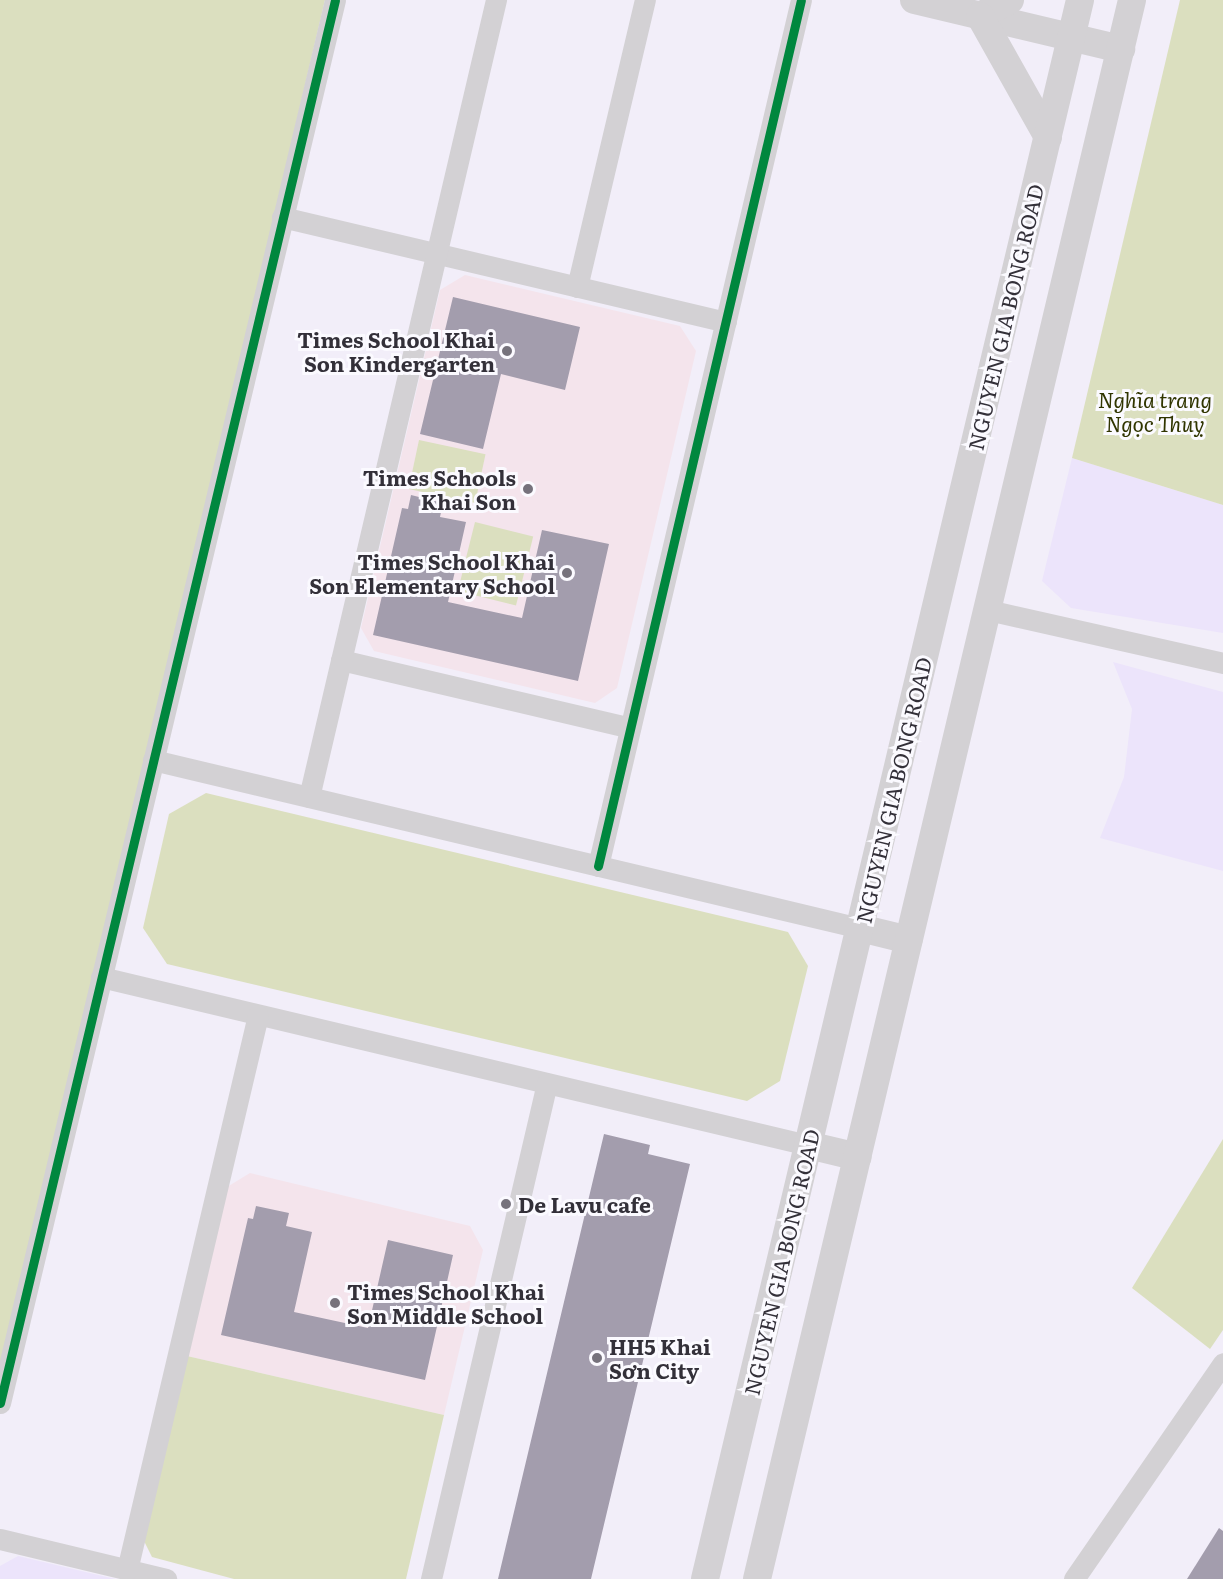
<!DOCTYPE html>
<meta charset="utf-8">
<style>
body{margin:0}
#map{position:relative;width:1223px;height:1579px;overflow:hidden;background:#f2eef9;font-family:Literata,serif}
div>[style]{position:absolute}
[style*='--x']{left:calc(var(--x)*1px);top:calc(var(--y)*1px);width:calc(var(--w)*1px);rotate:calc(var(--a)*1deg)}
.built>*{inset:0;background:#ece4fb}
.education>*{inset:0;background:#f4e4ec}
.green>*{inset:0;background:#dbdfbf;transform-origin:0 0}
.building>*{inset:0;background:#a39dad}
.street>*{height:21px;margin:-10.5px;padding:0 10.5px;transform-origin:10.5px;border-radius:10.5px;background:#d3d1d4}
.secondary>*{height:28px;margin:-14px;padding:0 14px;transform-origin:14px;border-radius:14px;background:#d3d1d4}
.cycleway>*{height:9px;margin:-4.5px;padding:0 4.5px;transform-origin:4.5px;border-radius:4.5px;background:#00873e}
.dots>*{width:16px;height:16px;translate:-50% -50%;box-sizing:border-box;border:3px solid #fbfaff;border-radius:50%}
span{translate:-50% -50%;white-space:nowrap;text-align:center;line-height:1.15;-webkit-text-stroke:6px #fbfaff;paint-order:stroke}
.street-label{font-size:21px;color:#333039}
.poi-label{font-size:21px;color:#333039;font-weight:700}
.right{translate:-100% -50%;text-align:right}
.left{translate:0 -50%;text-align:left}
.park-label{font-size:21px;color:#303500;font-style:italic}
</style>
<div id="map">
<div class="built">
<i style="clip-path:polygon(1072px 458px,1223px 505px,1223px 633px,1071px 608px,1042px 581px)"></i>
<i style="clip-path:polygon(1113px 662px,1223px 692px,1223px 871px,1100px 838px,1124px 777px,1132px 709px)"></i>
<i style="clip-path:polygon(18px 1556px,115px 1579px,0 1579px,0 1566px)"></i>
</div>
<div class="education">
<i style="clip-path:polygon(465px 275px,680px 326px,696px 351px,617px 688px,595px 703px,374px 651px,361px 628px,440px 290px)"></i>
<i style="clip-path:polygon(250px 1173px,470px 1226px,483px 1250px,444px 1415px,187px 1356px,227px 1187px)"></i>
</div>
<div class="green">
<i style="clip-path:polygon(0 0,325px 0,0 1383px)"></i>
<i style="clip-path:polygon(1180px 0,1223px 0,1223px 505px,1072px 458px)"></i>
<i style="left:419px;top:440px;width:68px;height:50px;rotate:12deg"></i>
<i style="left:475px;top:522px;width:60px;height:71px;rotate:14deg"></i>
<i style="clip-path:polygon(206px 793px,788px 932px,808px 966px,780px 1081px,747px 1101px,167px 964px,143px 928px,169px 814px)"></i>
<i style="clip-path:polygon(1223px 1139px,1223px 1330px,1210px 1349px,1132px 1288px)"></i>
<i style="clip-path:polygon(187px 1356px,444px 1415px,406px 1579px,234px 1579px,152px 1557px,144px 1541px)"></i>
</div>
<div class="building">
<i style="clip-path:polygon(453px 297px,580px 327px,565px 390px,501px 374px,483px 449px,420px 434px)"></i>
<i style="clip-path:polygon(411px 495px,443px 503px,440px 517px,466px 522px,448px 602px,522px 618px,542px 530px,609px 544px,578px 681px,373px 635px,402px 508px,408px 509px)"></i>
<i style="clip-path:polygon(604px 1134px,650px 1145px,648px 1154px,690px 1164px,591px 1579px,498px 1579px)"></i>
<i style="clip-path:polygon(256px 1206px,289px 1213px,286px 1226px,312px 1232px,294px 1312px,368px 1328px,388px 1240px,453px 1255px,425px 1380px,221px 1335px,248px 1218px,253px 1219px)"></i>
<i style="clip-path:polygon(1219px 1528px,1223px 1531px,1223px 1579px,1187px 1579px)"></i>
</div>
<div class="street">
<i style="--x:282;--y:217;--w:456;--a:13.3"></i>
<i style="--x:577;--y:287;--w:295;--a:-76.7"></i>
<i style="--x:988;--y:610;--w:241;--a:12.7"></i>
<i style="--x:341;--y:660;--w:297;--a:13.2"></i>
<i style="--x:153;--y:760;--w:727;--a:13.37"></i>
<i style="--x:309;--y:797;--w:819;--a:-76.8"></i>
<i style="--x:598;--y:866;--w:889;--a:-76.81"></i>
<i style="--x:101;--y:977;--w:727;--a:13.37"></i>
<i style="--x:0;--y:1403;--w:1442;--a:-76.57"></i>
<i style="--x:0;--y:1539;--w:171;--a:13.5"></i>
<i style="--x:127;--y:1570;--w:570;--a:-76.72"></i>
<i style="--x:431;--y:1579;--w:509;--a:-76.84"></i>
<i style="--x:1074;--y:1579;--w:262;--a:-55.4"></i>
</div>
<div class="secondary">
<i style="--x:914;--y:0;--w:213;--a:13.3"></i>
<i style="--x:1010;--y:0;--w:34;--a:152"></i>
<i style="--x:980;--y:16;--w:139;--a:60.7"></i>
<i style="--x:860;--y:928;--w:50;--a:13.8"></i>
<i style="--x:808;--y:1145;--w:51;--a:13.5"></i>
<i style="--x:705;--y:1579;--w:1623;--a:-76.64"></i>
<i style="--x:757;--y:1579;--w:1623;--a:-76.64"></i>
</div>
<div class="cycleway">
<i style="--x:598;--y:866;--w:889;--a:-76.81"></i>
<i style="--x:0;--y:1403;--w:1442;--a:-76.57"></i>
</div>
<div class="dots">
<i style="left:507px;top:351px;background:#76727c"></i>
<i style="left:528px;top:489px;background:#76727c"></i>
<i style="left:567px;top:573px;background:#76727c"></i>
<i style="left:506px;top:1204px;background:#76727c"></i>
<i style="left:335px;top:1303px;background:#76727c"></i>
<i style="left:597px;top:1358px;background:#76727c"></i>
</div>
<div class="street-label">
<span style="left:1005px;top:317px;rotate:-77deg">NGUYEN GIA BONG ROAD</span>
<span style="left:893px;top:790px;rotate:-77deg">NGUYEN GIA BONG ROAD</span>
<span style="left:781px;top:1262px;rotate:-77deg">NGUYEN GIA BONG ROAD</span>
</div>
<div class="poi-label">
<span class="right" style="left:495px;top:351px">Times School Khai<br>Son Kindergarten</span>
<span class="right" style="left:516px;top:489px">Times Schools<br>Khai Son</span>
<span class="right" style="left:555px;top:573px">Times School Khai<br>Son Elementary School</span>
<span class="left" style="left:518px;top:1204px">De Lavu cafe</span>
<span class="left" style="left:347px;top:1303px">Times School Khai<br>Son Middle School</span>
<span class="left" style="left:609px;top:1358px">HH5 Khai<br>Sơn City</span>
</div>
<div class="park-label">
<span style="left:1155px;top:411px">Nghĩa trang<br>Ngọc Thuỵ</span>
</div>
</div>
